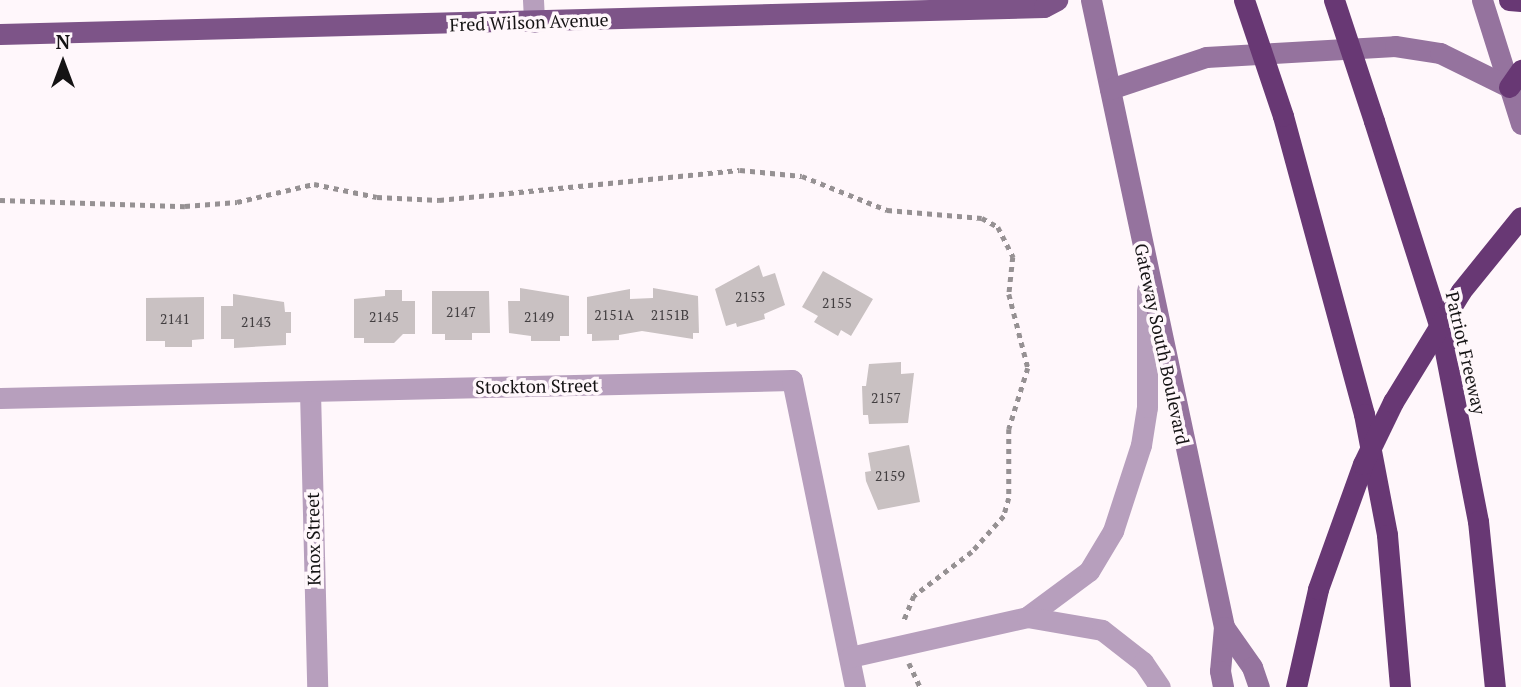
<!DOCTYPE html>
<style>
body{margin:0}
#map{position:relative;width:1521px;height:687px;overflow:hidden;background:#fff7fb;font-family:"PT Serif",serif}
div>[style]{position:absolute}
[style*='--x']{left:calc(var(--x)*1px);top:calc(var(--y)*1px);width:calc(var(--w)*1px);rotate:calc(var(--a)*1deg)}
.building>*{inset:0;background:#c9c1c2}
.path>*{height:4.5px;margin-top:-2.25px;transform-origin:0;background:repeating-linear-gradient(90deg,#969193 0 5px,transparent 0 10px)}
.street>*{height:21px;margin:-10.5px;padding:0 10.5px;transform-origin:10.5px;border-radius:10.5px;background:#b79fbd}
.secondary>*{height:21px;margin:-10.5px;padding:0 10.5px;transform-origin:10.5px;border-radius:10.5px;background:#95739e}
.primary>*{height:21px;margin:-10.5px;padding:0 10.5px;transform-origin:10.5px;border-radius:10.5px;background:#7d5488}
.highway>*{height:21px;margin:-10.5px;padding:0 10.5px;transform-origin:10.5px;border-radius:10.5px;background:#683874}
.highway-bridge>*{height:21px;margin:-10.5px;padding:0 10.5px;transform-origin:10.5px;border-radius:10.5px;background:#683874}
span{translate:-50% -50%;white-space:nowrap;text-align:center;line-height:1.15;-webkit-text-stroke:7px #fff7fb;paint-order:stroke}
.number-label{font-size:14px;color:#423e40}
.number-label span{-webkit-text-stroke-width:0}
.street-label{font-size:18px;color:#151314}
.north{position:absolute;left:28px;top:28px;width:70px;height:70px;-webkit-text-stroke:5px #fff7fb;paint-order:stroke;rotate:0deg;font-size:19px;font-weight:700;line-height:28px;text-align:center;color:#151314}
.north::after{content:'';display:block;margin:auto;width:24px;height:32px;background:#151314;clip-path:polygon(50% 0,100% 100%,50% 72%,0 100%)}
</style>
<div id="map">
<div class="building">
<i style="clip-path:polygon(759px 265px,763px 277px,775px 273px,785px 305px,764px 314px,765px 319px,737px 327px,736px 323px,726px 326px,715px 289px)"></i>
<i style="clip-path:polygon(823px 271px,873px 299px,851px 336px,841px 330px,838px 336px,814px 322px,818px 316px,802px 307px)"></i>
<i style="clip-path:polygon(520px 288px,569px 296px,569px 336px,560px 336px,560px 341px,531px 341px,531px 336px,509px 333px,508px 301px,520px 301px)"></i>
<i style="clip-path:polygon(653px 288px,698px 296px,699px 333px,693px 333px,693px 339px,642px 331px,619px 335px,619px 340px,592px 341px,592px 334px,587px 334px,587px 297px,630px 289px,630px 299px,653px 298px)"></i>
<i style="clip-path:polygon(385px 290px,402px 290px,402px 301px,415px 301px,415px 334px,403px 334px,394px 343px,364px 343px,364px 338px,354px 338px,354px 299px,385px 296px)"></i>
<i style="clip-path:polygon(432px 291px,489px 291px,490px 333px,472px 333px,472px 340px,445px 340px,445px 334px,432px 334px)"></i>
<i style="clip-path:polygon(233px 294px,284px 302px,285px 312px,291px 312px,291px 333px,286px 333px,286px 345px,234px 348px,234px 339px,221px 339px,221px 306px,233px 306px)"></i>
<i style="clip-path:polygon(204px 297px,204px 339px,192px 340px,192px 347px,165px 347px,165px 341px,146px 341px,146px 298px)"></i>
<i style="clip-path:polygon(901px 362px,901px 374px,914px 373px,908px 423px,869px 424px,868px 415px,863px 415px,862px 386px,866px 386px,869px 364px)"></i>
<i style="clip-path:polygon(909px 445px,920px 502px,878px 510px,866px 481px,865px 472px,871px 471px,868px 453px)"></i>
</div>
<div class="path">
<i style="--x:0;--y:200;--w:185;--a:1.9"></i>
<i style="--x:185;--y:206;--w:52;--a:-4.4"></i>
<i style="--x:237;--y:202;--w:79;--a:-13.2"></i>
<i style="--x:314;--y:184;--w:64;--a:11.7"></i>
<i style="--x:377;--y:197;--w:62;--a:2.8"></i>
<i style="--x:439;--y:200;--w:302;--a:-5.7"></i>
<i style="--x:740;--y:170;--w:62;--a:5.5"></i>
<i style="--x:802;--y:176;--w:92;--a:21.8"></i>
<i style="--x:887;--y:210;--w:95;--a:4.8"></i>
<i style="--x:982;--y:218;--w:18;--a:29"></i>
<i style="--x:998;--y:227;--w:34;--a:63"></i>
<i style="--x:1013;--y:257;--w:37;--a:96"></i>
<i style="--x:1009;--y:294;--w:76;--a:75.6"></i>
<i style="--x:1028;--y:368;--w:64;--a:107.3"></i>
<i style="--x:1009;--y:429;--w:69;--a:90"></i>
<i style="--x:1009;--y:498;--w:19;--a:106"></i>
<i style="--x:1004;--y:516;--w:48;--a:131.6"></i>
<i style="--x:972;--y:552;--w:73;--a:142.8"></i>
<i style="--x:914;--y:596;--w:29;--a:112"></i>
<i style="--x:909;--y:663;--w:26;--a:65"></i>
</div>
<div class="street">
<i style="--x:533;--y:0;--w:22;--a:87"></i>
<i style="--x:310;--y:391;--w:296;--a:88.6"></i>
<i style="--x:0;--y:398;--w:792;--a:-1.3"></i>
<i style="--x:792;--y:380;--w:313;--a:78.4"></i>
<i style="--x:1027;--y:617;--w:77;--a:-36.6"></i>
<i style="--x:1089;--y:571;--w:47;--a:-59"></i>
<i style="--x:1113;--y:531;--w:90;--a:-72"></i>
<i style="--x:1141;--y:445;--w:38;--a:-81"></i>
<i style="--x:1147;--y:407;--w:117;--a:-90"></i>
<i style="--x:850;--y:657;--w:181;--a:-12.7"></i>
<i style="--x:1027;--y:617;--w:76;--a:9.8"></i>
<i style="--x:1102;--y:630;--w:52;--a:38"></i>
<i style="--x:1143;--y:662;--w:30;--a:56"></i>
</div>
<div class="secondary">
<i style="--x:1091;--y:0;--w:641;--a:78.02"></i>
<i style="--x:1224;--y:627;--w:44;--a:95.2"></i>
<i style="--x:1220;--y:671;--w:16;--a:79"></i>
<i style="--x:1482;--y:0;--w:130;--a:72.5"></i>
<i style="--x:1110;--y:89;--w:101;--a:-18.4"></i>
<i style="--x:1206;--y:57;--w:189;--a:-3.3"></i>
<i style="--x:1395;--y:46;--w:46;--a:8.8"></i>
<i style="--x:1440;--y:53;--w:77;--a:26.2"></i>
<i style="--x:1224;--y:627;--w:49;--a:55"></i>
<i style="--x:1252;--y:667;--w:21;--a:71"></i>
</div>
<div class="primary">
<i style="--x:0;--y:34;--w:1044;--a:-1.48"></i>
<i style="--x:1044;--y:7;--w:15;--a:-28"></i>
</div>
<div class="highway">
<i style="--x:1509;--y:0;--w:12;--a:5"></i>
<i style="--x:1509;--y:87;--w:21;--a:-55"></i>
<i style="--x:1283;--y:116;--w:309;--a:74.8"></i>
<i style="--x:1364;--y:414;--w:123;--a:79.2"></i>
<i style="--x:1387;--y:535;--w:153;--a:85.1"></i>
<i style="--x:1374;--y:121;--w:220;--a:72.3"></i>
<i style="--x:1441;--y:331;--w:194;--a:79"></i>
<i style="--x:1478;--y:521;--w:167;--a:84.2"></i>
</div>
<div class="highway-bridge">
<i style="--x:1244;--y:0;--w:122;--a:71.4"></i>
<i style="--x:1334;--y:0;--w:127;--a:71.7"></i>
<i style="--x:1296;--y:687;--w:100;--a:-77.3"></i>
<i style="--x:1318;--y:589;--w:133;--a:-70.2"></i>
<i style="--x:1363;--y:464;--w:69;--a:-64.2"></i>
<i style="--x:1393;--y:402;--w:130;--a:-58.5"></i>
<i style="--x:1461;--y:291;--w:95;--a:-51"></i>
</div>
<div class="number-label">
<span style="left:750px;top:297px">2153</span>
<span style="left:837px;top:303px">2155</span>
<span style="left:461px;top:312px">2147</span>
<span style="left:614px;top:315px">2151A</span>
<span style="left:670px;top:315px">2151B</span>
<span style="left:384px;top:317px">2145</span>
<span style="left:539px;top:317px">2149</span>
<span style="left:175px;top:319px">2141</span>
<span style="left:256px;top:322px">2143</span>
<span style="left:886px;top:398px">2157</span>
<span style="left:890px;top:476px">2159</span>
</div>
<div class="street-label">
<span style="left:529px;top:22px;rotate:-2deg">Fred Wilson Avenue</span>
<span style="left:1162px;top:344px;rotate:78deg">Gateway South Boulevard</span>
<span style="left:1466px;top:353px;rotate:77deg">Patriot Freeway</span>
<span style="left:537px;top:386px;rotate:-1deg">Stockton Street</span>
<span style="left:313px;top:539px;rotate:-91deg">Knox Street</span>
</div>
<div class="north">N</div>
</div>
